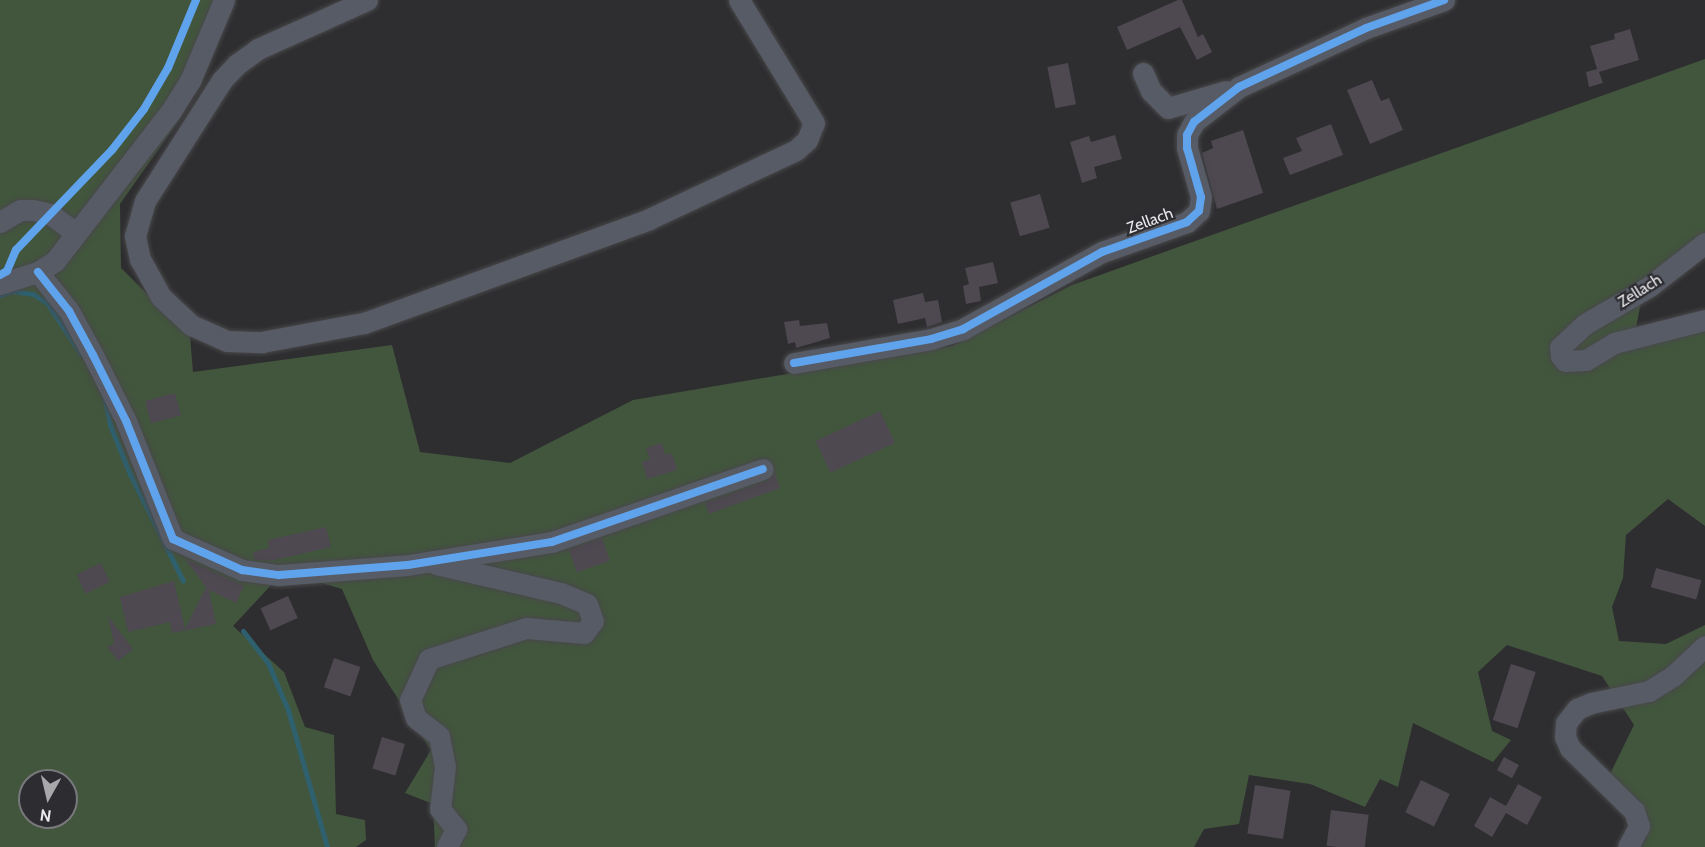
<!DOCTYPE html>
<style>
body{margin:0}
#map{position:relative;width:1705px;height:847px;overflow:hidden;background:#2e2d30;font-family:Cabin,sans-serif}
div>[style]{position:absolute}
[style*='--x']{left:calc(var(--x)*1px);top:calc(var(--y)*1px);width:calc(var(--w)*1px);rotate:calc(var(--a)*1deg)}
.green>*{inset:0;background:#42563d}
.stream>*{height:5px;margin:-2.5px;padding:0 2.5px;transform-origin:2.5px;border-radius:2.5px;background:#2f606e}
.building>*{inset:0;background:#4e4851;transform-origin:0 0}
.roads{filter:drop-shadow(0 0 2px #48484a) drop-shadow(0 0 2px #48484a)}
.minor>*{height:21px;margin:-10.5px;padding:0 10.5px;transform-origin:10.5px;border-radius:10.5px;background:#575b65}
.cycleway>*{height:8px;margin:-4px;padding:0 4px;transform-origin:4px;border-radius:4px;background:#60a3ed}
span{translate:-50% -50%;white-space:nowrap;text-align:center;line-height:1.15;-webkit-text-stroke:4.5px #2d2c31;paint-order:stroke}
.street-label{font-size:16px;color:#eaeaed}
.north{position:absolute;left:18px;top:769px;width:60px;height:60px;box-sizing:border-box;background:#2d2c31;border:2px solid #79787c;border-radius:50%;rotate:188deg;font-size:16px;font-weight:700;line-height:24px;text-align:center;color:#eaeaed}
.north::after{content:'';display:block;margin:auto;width:21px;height:27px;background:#a8a8ab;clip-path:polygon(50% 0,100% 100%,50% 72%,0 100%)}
</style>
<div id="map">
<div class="green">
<i style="clip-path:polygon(evenodd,0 0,220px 0,181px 117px,120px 204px,121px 268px,190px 336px,193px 372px,392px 345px,420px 452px,510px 463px,633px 400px,952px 346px,1072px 285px,1705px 59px,1705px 254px,1641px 302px,1632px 348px,1705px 330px,1705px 526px,1668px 499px,1626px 535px,1623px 578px,1612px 607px,1619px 641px,1666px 644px,1705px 625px,1705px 847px,1641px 847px,1647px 837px,1637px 807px,1609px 776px,1634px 725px,1602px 676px,1507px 645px,1478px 672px,1492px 731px,1511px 740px,1493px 762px,1413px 723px,1398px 787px,1380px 779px,1365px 807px,1310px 784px,1249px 775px,1239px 824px,1204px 829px,1194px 847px,435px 847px,433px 804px,405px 793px,431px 750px,373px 660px,342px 589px,312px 580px,273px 583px,233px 626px,284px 672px,305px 727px,334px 735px,336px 814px,365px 820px,366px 840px,356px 847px,0 847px,0 0,30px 781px,66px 781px,66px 817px,30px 817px,30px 781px)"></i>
</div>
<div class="stream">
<i style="--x:0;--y:295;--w:13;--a:-18"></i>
<i style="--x:12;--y:291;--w:21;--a:8"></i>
<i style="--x:33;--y:294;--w:17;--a:33"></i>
<i style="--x:47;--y:303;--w:61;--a:56.3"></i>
<i style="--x:104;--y:396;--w:30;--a:78"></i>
<i style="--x:110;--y:425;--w:53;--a:67.8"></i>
<i style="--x:130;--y:474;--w:119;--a:63.6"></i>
<i style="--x:243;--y:631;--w:41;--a:52"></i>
<i style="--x:268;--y:663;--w:51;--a:66.9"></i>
<i style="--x:288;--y:710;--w:142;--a:74.1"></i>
</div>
<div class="building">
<i style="clip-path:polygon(1178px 0,1182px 0,1198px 37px,1203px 34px,1212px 52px,1197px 60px,1180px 27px,1127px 50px,1117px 27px)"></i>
<i style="clip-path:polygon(1630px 29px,1639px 60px,1599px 72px,1603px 83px,1589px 87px,1586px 72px,1597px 69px,1590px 46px,1615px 39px,1614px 34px)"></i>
<i style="left:1068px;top:63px;width:42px;height:21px;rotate:79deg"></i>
<i style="clip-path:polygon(1372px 80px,1381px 101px,1389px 98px,1403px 130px,1370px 144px,1347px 90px)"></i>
<i style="clip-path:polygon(1331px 124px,1343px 155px,1290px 175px,1283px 158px,1302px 151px,1296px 138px)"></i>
<i style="clip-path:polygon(1243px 130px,1263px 193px,1217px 209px,1202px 153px,1213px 148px,1211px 141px)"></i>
<i style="clip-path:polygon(1115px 135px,1122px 159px,1094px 167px,1097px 178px,1082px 183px,1070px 142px,1089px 136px,1091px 142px)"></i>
<i style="left:1040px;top:194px;width:35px;height:31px;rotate:74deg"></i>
<i style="clip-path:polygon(993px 262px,998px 283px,979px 287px,981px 301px,966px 304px,963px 286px,969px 284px,965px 268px)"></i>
<i style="clip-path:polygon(923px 293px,925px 302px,938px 300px,942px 322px,927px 327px,925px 318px,898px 324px,893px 300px)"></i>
<i style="clip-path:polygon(799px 320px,800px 326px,827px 323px,830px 338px,796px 348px,795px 342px,788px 344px,784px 322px)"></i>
<i style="left:175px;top:393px;width:23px;height:31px;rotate:75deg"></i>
<i style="left:880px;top:411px;width:35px;height:71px;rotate:65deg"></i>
<i style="clip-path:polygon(662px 443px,665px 455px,672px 453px,677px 470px,647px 479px,642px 462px,650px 459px,646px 448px)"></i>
<i style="clip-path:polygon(775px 473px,780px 488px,709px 514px,705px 503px,767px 481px)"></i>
<i style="clip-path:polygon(326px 527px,331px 547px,270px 561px,254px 559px,253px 552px,269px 548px,268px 540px)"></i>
<i style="left:602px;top:538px;width:24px;height:35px;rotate:71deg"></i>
<i style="clip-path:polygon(185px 559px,244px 586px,236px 603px,209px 590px,216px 624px,172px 633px,170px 622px,128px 632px,120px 597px,174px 581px,185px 629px,206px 587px)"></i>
<i style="left:101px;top:563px;width:21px;height:27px;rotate:65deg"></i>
<i style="left:1656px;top:568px;width:47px;height:20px;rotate:15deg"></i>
<i style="left:288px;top:596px;width:24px;height:30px;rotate:66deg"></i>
<i style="clip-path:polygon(108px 616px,133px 649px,118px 661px,107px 647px,114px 644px)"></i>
<i style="left:334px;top:658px;width:28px;height:31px;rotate:19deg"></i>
<i style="left:1511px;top:664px;width:26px;height:59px;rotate:18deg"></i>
<i style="left:382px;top:737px;width:24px;height:33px;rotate:17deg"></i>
<i style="left:1504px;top:757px;width:17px;height:15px;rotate:28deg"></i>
<i style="left:1421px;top:780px;width:32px;height:36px;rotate:26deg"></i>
<i style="clip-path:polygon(1518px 784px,1542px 797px,1527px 825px,1506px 813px,1492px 837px,1474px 826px,1490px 797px,1506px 806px)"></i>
<i style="left:1255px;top:785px;width:36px;height:49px;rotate:9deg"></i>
<i style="left:1331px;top:810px;width:38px;height:36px;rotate:7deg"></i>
</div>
<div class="roads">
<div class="minor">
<i style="--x:367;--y:0;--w:120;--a:155.8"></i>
<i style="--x:258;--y:49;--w:26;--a:144"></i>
<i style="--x:237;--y:64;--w:22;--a:133"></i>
<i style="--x:222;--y:80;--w:143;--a:122.5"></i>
<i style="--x:145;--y:201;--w:36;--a:106"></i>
<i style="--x:135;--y:236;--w:24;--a:78"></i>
<i style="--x:140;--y:259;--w:43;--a:61.1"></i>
<i style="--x:161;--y:297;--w:41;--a:43"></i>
<i style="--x:191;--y:325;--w:39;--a:24"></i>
<i style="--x:227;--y:341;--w:35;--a:2"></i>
<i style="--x:262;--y:342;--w:104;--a:-10.6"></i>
<i style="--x:364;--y:323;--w:303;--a:-20"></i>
<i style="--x:649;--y:219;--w:162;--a:-25.1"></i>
<i style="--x:796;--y:150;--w:15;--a:-42"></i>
<i style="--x:807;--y:140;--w:18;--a:-68"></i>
<i style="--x:814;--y:123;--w:144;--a:-121.4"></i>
<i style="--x:1143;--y:73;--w:20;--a:66"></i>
<i style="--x:1151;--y:91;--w:24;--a:45"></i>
<i style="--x:1168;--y:108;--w:60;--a:-16.3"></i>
<i style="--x:0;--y:222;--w:23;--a:-31"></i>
<i style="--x:20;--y:210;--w:13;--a:0"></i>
<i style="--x:33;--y:210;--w:17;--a:13"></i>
<i style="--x:50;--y:214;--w:32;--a:36"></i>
<i style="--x:1705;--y:243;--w:70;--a:142"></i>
<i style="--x:1650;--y:286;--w:75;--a:149.7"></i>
<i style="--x:1585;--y:324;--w:34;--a:137"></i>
<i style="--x:1560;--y:347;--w:9;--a:84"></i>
<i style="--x:1561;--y:356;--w:6;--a:51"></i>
<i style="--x:1565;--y:361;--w:21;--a:-3"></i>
<i style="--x:1586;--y:360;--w:33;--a:-31"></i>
<i style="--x:1614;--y:343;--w:94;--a:-14.2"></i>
<i style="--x:38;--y:272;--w:50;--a:51.5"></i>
<i style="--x:69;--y:311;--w:50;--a:61.4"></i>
<i style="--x:93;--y:355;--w:74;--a:63.4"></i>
<i style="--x:126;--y:421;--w:127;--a:68.3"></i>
<i style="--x:173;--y:539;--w:76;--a:24.2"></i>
<i style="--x:242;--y:570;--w:37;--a:8"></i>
<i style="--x:279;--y:575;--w:129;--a:-4.4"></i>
<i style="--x:408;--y:565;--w:146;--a:-9.1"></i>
<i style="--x:552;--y:542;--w:223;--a:-19.1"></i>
<i style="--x:0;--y:284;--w:40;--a:-18"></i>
<i style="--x:38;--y:272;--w:20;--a:-33"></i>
<i style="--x:55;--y:261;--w:190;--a:-52.3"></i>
<i style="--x:171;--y:111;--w:36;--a:-58"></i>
<i style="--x:190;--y:81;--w:88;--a:-67.2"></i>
<i style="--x:794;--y:363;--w:139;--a:-9.9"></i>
<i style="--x:931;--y:339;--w:34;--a:-17"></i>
<i style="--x:963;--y:329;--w:159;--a:-29"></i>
<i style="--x:1102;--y:252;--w:90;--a:-19.4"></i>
<i style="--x:1187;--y:222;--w:16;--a:-43"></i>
<i style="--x:1199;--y:211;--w:14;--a:-82"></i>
<i style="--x:1201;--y:197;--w:51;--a:-105.9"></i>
<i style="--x:1187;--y:148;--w:13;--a:-90"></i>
<i style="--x:1187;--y:135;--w:15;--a:-62"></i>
<i style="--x:1194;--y:122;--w:57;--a:-37.9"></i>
<i style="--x:1239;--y:87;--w:140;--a:-24.9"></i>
<i style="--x:1366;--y:28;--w:83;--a:-19.7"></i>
<i style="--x:436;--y:564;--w:128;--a:13.1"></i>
<i style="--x:561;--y:593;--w:28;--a:23"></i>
<i style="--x:587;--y:604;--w:18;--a:71"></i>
<i style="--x:593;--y:621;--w:15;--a:127"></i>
<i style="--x:584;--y:633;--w:58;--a:-175.1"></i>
<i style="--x:526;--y:628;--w:102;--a:162.3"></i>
<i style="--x:429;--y:659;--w:45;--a:114.9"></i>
<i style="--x:410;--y:700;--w:19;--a:72"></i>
<i style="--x:416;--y:718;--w:29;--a:38"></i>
<i style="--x:439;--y:736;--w:31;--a:79"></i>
<i style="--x:445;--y:766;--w:43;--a:96.6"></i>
<i style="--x:440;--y:809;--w:26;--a:51"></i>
<i style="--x:456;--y:829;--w:20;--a:117"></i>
<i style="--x:1628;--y:847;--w:24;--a:-62"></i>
<i style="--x:1639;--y:826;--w:16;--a:-108"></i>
<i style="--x:1634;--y:811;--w:90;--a:-135.5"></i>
<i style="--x:1570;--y:748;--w:12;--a:-114"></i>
<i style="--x:1565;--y:737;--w:14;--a:-86"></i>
<i style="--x:1566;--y:723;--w:18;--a:-52"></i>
<i style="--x:1577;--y:709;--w:15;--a:-23"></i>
<i style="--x:1591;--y:703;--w:59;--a:-11.7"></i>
<i style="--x:1649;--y:691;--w:28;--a:-32"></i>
<i style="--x:1673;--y:676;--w:44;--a:-43.2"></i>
</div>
</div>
<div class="cycleway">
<i style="--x:38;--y:272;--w:50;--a:51.5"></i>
<i style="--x:69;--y:311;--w:50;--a:61.4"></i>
<i style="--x:93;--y:355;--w:74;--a:63.4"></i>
<i style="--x:126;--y:421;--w:127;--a:68.3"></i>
<i style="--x:173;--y:539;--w:76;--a:24.2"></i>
<i style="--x:242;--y:570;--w:37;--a:8"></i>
<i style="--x:279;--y:575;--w:129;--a:-4.4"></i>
<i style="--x:408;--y:565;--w:146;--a:-9.1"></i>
<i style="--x:552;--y:542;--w:223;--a:-19.1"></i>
<i style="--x:0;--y:275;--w:8;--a:-30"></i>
<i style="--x:7;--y:271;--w:23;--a:-67"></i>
<i style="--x:16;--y:250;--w:139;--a:-46.2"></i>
<i style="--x:112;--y:150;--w:52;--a:-52"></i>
<i style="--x:144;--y:109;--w:48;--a:-59.7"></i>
<i style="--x:168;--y:68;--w:74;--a:-67.6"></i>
<i style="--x:794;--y:363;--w:139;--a:-9.9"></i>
<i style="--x:931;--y:339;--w:34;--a:-17"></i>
<i style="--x:963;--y:329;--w:159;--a:-29"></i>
<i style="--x:1102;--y:252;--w:90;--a:-19.4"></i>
<i style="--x:1187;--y:222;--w:16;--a:-43"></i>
<i style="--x:1199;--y:211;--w:14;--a:-82"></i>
<i style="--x:1201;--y:197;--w:51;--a:-105.9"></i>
<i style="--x:1187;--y:148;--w:13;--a:-90"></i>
<i style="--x:1187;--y:135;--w:15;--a:-62"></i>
<i style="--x:1194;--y:122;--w:57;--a:-37.9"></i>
<i style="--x:1239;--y:87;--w:140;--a:-24.9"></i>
<i style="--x:1366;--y:28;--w:83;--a:-19.7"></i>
</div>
<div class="street-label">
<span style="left:1150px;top:221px;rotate:-20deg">Zellach</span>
<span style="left:1640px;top:291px;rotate:-32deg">Zellach</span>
</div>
<div class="north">N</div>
</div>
